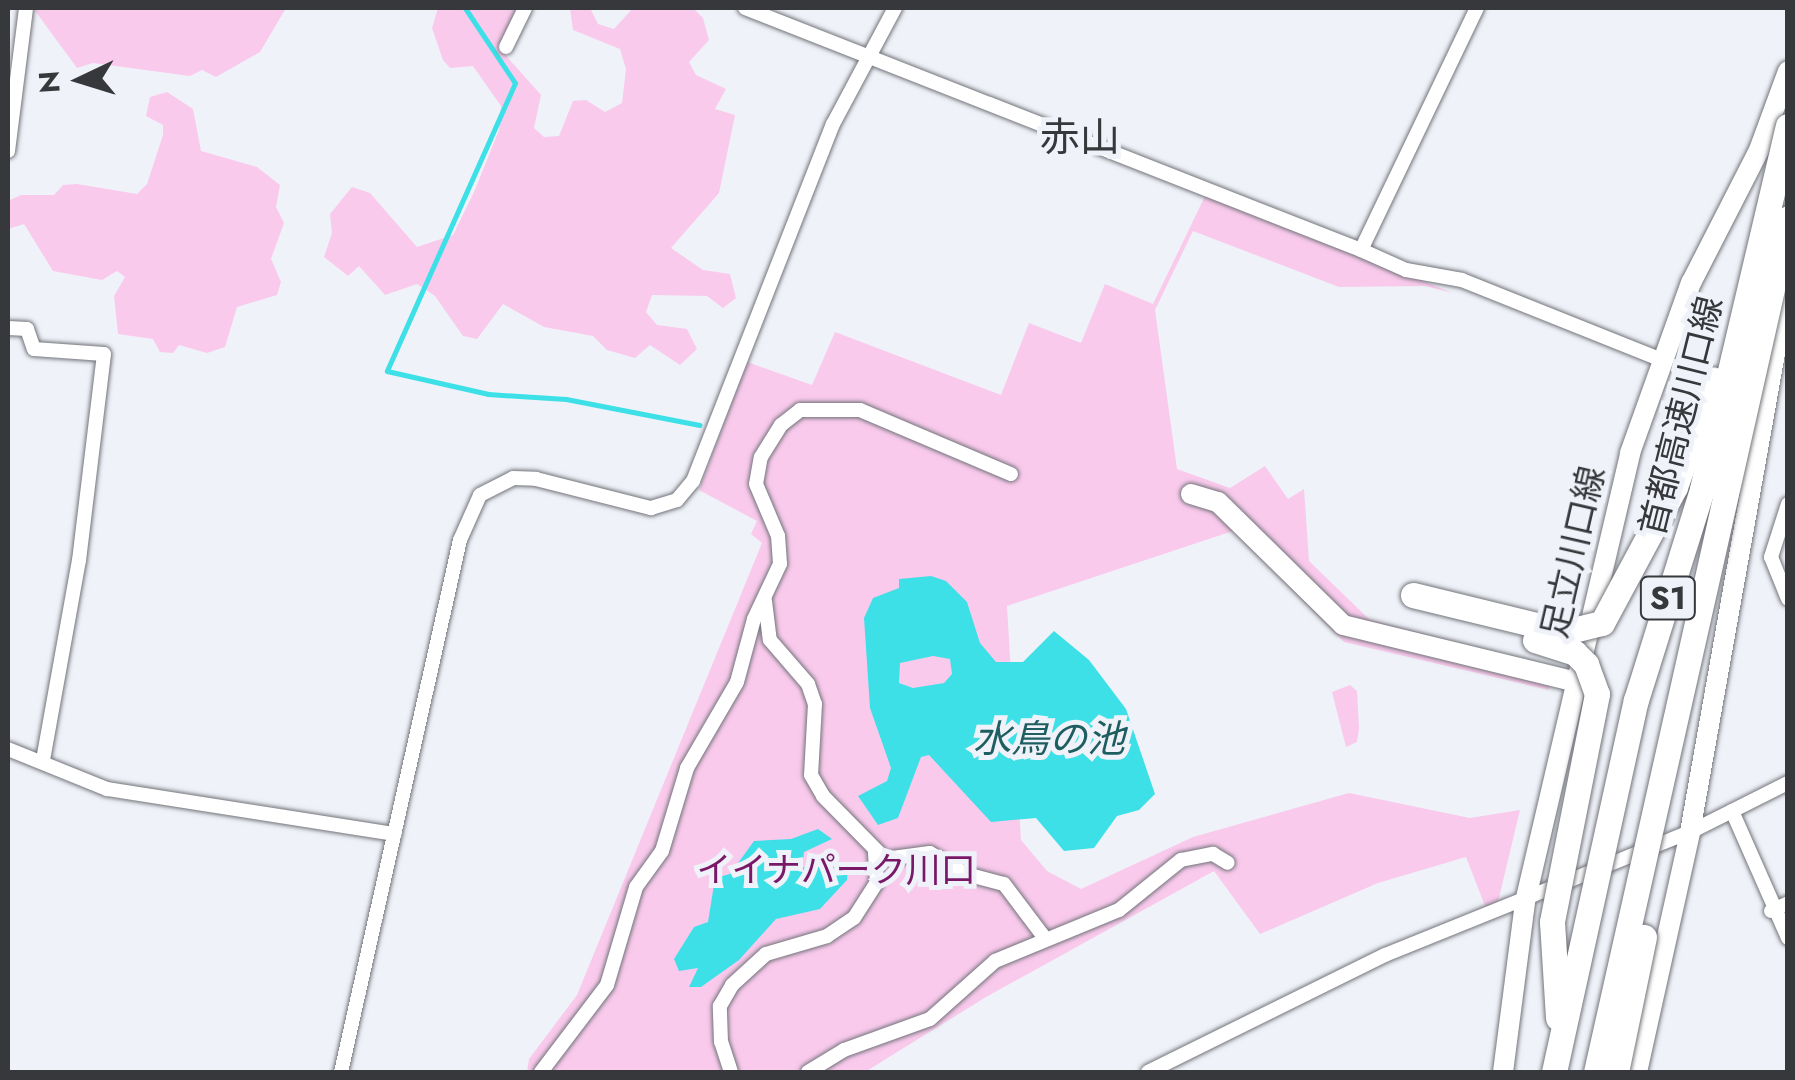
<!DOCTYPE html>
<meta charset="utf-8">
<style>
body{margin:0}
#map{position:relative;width:1795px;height:1080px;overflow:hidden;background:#eff2f8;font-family:Jost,"Noto Sans JP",sans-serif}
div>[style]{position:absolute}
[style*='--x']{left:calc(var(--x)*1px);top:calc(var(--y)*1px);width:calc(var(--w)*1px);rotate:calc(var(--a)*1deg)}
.green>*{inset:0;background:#facaed}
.water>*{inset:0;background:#3de0e7}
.stream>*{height:5px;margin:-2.5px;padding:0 2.5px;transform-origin:2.5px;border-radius:2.5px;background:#3de0e7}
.roads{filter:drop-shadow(0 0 2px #72747a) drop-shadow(0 0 2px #72747a)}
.street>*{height:14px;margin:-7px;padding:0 7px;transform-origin:7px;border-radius:7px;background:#fff}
.secondary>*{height:20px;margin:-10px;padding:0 10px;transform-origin:10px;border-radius:10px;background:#fff}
.bridges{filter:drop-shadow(0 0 2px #72747a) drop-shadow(0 0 2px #72747a)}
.highway-bridge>*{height:25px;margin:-12.5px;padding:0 12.5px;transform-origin:12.5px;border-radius:12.5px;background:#fff}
span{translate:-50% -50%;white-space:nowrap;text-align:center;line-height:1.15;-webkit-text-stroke:10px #eff2f8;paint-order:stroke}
.shield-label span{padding:2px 8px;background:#eff2f8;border:2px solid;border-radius:8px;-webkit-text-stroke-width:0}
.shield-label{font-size:32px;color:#37383b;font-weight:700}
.street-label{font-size:35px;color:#37383b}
.park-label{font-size:35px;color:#791769}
.water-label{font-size:38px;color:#1e5e61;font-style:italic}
.quarter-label{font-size:40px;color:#37383b}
.frame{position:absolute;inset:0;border:10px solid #37383b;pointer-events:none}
.north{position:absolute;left:30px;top:30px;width:100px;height:100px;-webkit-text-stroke:8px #eff2f8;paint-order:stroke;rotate:266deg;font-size:28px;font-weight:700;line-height:40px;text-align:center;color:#37383b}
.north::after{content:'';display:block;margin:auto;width:35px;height:45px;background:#37383b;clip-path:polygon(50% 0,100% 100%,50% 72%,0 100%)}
</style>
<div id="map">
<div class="green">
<i style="clip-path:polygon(33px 8px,286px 8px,260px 52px,216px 77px,202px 70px,190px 76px,93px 63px,77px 68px)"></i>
<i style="clip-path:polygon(438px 8px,519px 8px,501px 50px,541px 95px,534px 128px,544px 137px,559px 136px,573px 101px,586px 100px,605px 112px,622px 103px,626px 69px,620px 49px,573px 30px,570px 8px,590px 8px,598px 24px,614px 29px,633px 8px,693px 8px,703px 18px,709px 40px,689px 62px,696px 75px,726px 89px,715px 109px,735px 115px,719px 193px,671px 248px,703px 270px,730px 274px,736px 298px,723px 308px,707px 296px,652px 295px,646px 312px,657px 325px,687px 329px,697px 349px,680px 365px,650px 345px,635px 358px,607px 350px,593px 336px,544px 327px,503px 304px,477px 339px,463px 336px,435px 296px,417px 284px,385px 295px,359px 266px,348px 276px,324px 257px,332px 233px,330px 214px,352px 187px,370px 193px,417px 247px,453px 235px,474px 192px,499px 130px,501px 106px,473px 66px,450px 68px,443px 60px,432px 28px)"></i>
<i style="clip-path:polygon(167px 92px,193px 109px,201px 151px,257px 167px,280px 185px,276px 207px,284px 223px,271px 259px,281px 282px,277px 295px,237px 307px,225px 347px,207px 353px,179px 345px,173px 353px,160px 352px,153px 339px,118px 334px,114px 296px,125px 277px,117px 271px,102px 280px,53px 271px,24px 224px,8px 229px,8px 201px,21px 195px,54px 195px,63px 185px,77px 184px,137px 194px,147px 184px,163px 135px,163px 125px,146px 116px,150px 97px)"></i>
<i style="clip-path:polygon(1206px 194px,1453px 293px,1425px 286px,1339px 287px,1193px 231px,1155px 310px,1177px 469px,1230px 488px,1265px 466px,1288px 499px,1304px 489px,1309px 561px,1370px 620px,1554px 667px,1549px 690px,1344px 642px,1233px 531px,1007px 606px,1021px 840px,1047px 871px,1081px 889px,1193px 837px,1349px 793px,1470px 818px,1520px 810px,1497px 906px,1487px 911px,1466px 857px,1378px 883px,1260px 934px,1214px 871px,986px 997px,865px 1072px,527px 1072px,529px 1059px,577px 995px,762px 543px,751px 534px,757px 521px,699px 490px,747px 362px,812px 385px,835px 332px,1001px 395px,1029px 323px,1081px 343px,1105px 284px,1153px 304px)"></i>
<i style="clip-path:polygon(1350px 685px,1357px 691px,1359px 729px,1357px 742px,1346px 747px,1332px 692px)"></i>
</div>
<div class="water">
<i style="clip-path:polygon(evenodd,931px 576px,946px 581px,967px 602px,980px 643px,996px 662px,1023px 662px,1054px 631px,1089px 660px,1126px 709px,1155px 794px,1139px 810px,1117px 816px,1094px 848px,1064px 851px,1036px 818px,991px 822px,929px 755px,921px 757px,898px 818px,878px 825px,858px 796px,887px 781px,891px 768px,870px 708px,864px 618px,873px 598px,899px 588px,899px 579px,931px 576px,933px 656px,950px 659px,952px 674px,944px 683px,913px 688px,899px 683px,900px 663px,933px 656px)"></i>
<i style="clip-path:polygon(818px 829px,832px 839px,804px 852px,802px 867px,848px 867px,847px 880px,820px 909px,776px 919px,739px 960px,701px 987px,689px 987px,698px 968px,679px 971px,674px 959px,694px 927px,708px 922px,715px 878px,730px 874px,754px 841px,791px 839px)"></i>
</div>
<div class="stream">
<i style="--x:465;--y:8;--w:90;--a:56.3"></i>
<i style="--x:515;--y:83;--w:315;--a:114"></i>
<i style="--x:387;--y:371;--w:104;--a:12.8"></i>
<i style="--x:488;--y:394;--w:78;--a:3.7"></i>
<i style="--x:566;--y:399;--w:136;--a:11"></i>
</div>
<div class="roads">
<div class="street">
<i style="--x:745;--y:8;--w:662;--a:21.45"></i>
<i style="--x:1361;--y:250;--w:268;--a:-64.4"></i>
<i style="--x:506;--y:47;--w:43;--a:-64"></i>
<i style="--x:8;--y:151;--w:144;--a:-82.8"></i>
<i style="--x:1361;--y:250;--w:49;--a:24"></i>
<i style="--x:1406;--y:270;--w:57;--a:10.1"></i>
<i style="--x:1462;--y:280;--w:213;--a:21.8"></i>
<i style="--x:8;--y:328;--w:19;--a:3"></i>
<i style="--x:27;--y:329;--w:21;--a:71"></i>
<i style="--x:34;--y:349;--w:70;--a:4.1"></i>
<i style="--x:104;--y:354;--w:208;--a:96.9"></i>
<i style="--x:79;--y:560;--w:204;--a:100.2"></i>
<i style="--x:1788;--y:504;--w:56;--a:107.8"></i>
<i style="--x:1771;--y:557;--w:45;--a:68"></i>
<i style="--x:765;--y:601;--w:39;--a:83"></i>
<i style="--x:770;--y:640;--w:58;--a:49.2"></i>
<i style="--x:808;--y:684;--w:21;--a:71"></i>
<i style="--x:815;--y:704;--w:71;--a:93.2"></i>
<i style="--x:811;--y:775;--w:24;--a:60"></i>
<i style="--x:823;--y:796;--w:88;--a:45.5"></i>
<i style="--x:885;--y:859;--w:45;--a:-7.6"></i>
<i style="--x:930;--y:853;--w:42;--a:30.3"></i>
<i style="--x:966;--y:874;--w:39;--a:15"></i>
<i style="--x:1004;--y:884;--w:66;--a:53"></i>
<i style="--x:8;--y:749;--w:107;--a:22"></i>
<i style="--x:107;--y:789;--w:291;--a:8.9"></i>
<i style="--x:1732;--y:811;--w:139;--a:66.2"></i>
<i style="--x:1771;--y:911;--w:19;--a:-25"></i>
<i style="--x:341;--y:1072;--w:545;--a:-77.39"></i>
<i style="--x:460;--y:540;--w:49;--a:-66"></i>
<i style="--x:480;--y:495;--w:37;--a:-27"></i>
<i style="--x:513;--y:478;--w:23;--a:2"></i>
<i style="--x:536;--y:479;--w:119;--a:14.2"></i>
<i style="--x:651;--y:508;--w:27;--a:-17"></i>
<i style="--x:677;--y:500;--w:25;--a:-50"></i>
<i style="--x:693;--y:481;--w:383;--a:-68.6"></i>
<i style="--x:833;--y:124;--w:132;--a:-61.9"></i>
<i style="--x:541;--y:1072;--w:109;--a:-52.8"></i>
<i style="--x:607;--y:985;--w:102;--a:-73.5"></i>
<i style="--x:636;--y:887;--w:44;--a:-54.2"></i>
<i style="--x:662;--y:851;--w:87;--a:-73.2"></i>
<i style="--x:687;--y:768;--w:99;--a:-59.8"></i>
<i style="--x:737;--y:682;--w:65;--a:-74.9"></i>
<i style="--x:754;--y:619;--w:61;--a:-64.7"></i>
<i style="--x:780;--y:564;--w:28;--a:-94"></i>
<i style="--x:778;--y:536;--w:56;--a:-112.9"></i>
<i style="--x:756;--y:484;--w:27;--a:-80"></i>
<i style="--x:761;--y:457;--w:38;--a:-58"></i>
<i style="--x:781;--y:425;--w:24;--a:-38"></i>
<i style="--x:800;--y:410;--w:60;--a:0"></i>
<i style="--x:860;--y:410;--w:164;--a:23"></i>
<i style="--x:731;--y:1072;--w:32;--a:-108"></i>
<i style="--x:721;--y:1042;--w:36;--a:-92"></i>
<i style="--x:720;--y:1006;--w:24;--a:-60"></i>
<i style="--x:732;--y:985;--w:46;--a:-42.4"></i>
<i style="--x:766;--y:954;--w:64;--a:-16.4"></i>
<i style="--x:827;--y:936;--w:32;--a:-34"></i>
<i style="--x:854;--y:918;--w:43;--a:-57.4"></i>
<i style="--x:877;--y:882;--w:31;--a:-94"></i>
<i style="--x:808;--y:1072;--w:42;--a:-31.4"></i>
<i style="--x:844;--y:1050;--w:91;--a:-19.8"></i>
<i style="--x:930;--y:1019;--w:87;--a:-41.7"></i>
<i style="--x:995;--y:961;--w:134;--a:-22.4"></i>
<i style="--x:1119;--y:910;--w:80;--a:-38.9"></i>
<i style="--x:1181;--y:860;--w:33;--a:-11"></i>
<i style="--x:1213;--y:854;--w:17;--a:31"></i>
<i style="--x:1148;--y:1072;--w:264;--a:-26.3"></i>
<i style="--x:1385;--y:955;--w:329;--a:-22"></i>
<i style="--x:1690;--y:832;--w:110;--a:-26.6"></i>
</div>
<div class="secondary">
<i style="--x:1191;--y:494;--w:28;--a:17"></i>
<i style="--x:1218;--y:502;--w:175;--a:44.5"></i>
<i style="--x:1343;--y:625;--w:240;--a:13.7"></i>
<i style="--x:1503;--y:1072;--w:171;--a:-82.6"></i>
<i style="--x:1525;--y:902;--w:461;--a:-76.8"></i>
<i style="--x:1630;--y:453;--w:181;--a:-70.3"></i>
<i style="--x:1691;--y:283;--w:149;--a:-62.9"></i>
<i style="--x:1759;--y:150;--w:84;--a:-69.8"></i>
<i style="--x:1637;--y:1072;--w:246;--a:-77.5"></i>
<i style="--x:1690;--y:832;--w:561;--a:-79.93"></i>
</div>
</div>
<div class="bridges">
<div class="highway-bridge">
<i style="--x:1413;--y:595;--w:156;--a:13.7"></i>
<i style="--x:1565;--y:632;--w:38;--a:-14"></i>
<i style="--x:1602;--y:623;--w:154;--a:-61.8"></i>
<i style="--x:1675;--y:487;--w:114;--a:-70.6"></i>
<i style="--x:1535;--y:640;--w:42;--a:18"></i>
<i style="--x:1575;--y:653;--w:16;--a:45"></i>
<i style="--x:1586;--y:664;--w:32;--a:70"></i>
<i style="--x:1597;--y:694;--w:232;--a:101.2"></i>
<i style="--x:1552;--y:922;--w:96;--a:86.4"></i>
<i style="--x:1554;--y:1072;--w:381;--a:-77.6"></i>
<i style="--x:1636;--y:700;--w:221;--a:-72.6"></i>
<i style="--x:1702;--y:489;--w:373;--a:-76.7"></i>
<i style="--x:1596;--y:1072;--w:875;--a:-77.33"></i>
<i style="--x:1616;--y:1072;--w:138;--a:-78.3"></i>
</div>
</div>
<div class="shield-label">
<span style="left:1668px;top:598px">S1</span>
</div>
<div class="street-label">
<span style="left:1681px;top:416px;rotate:-76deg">首都高速川口線</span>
<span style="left:1573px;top:552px;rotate:-77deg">足立川口線</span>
</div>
<div class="park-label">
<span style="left:836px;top:870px">イイナパーク川口</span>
</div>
<div class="water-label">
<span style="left:1049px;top:739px">水鳥の池</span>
</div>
<div class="quarter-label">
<span style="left:1080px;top:137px">赤山</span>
</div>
<div class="frame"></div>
<div class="north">N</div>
</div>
